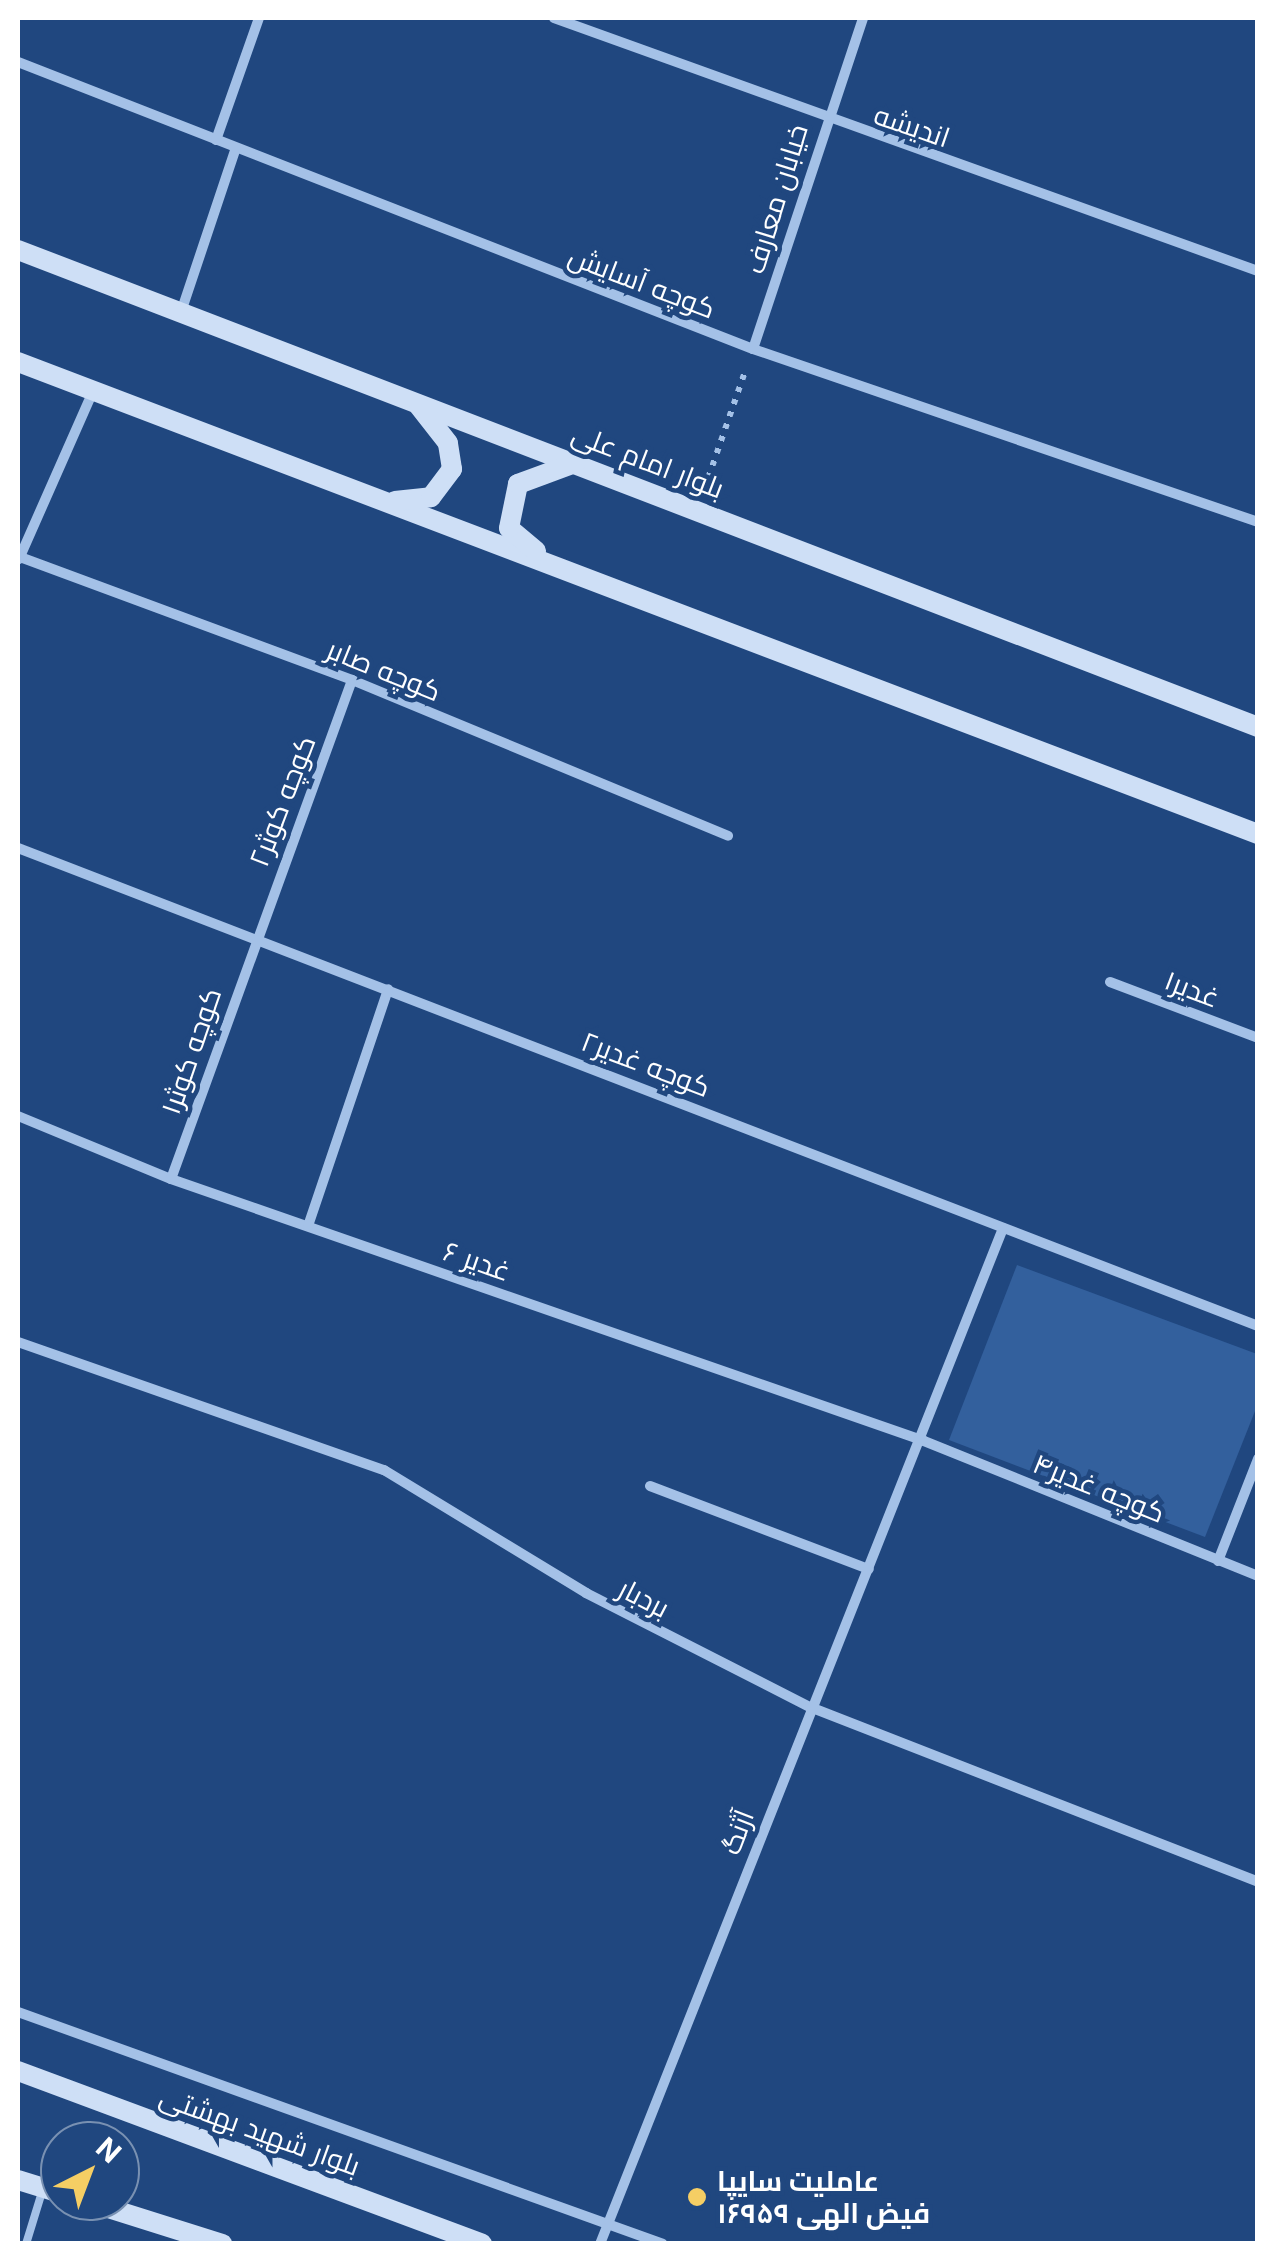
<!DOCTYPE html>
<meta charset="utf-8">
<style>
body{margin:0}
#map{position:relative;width:1275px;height:2261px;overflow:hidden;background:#20477f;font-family:Inter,Cairo,sans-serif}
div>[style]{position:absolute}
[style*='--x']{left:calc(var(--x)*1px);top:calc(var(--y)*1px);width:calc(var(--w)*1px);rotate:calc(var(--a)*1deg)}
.green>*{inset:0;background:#33609d}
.path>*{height:6px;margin-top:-3px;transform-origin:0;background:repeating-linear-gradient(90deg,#a4c1e7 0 5px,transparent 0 13px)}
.service>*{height:8px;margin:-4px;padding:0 4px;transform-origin:4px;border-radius:4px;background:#a4c1e7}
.minor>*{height:10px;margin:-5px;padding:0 5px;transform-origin:5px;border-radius:5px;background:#a4c1e7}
.secondary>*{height:20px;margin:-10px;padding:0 10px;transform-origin:10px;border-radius:10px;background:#cedff6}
.dots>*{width:28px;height:28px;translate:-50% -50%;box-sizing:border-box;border:5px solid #20477f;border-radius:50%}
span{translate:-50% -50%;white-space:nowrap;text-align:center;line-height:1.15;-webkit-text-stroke:9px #20477f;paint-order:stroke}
.street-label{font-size:28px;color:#fff}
.poi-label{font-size:28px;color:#fff;font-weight:700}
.left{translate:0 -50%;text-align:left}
.frame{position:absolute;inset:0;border:20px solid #fff;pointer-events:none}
.north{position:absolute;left:40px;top:2121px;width:100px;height:100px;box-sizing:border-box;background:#20477f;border:2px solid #7991b2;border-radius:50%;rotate:42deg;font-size:28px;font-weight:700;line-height:40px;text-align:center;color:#fff}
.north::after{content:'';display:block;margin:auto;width:35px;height:45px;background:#f5ce64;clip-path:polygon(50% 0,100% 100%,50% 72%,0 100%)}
</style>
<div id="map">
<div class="green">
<i style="clip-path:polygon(1017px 1265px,1257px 1354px,1257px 1406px,1205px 1537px,949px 1440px)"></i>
</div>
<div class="path">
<i style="--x:704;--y:490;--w:128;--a:-70.9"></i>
</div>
<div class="service">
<i style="--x:26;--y:2244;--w:54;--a:-72.9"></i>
</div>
<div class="minor">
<i style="--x:554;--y:18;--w:748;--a:19.77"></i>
<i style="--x:18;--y:62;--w:789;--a:21.33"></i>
<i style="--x:753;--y:349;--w:534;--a:18.91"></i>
<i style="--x:216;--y:140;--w:129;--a:-70.6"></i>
<i style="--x:181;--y:312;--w:173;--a:-71.5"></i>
<i style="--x:753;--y:349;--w:349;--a:-71.6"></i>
<i style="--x:20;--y:557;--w:354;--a:20.3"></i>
<i style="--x:352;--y:680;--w:407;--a:22.5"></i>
<i style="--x:19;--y:559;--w:184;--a:-66.2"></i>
<i style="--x:18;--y:848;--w:1329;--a:21.08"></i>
<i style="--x:1110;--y:982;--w:158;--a:20.7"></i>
<i style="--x:18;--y:1116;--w:165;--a:22.4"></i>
<i style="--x:171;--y:1179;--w:797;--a:19.18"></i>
<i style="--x:924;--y:1441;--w:360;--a:22"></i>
<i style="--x:171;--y:1179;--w:531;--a:-70.06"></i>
<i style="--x:308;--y:1226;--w:250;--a:-71.3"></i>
<i style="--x:18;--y:1342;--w:388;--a:19.3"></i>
<i style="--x:384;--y:1470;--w:237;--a:31.3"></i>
<i style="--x:586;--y:1593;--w:251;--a:27"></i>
<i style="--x:810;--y:1707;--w:481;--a:21.3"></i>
<i style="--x:650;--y:1486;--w:234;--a:20.8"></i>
<i style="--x:1218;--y:1561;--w:110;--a:-68.6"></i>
<i style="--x:18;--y:2012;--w:685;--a:19.78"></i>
<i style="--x:600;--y:2244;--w:1093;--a:-68.36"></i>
</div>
<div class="secondary">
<i style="--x:18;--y:250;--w:1329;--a:21.04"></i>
<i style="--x:18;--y:362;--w:1327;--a:20.84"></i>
<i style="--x:395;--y:501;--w:36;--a:-6"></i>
<i style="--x:431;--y:497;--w:35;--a:-53"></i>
<i style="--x:452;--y:469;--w:26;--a:-99"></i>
<i style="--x:448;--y:443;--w:47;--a:-128.1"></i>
<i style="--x:536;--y:551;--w:35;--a:-140"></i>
<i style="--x:509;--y:528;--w:45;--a:-78.4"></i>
<i style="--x:518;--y:484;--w:61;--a:-20.2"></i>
<i style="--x:18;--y:2071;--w:495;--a:20.4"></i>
<i style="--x:18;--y:2180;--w:44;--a:17.2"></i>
<i style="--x:86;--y:2201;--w:143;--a:17.5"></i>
</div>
<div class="dots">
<i style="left:697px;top:2197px;background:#f5ce64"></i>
</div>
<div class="street-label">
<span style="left:912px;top:126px;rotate:19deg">اندیشه</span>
<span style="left:776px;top:199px;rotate:-73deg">خیابان معارف</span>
<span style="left:642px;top:282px;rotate:21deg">کوچه آسایش</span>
<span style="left:648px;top:461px;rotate:21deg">بلوار امام على</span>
<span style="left:384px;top:670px;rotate:22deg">کوچه صابر</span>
<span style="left:282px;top:801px;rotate:-69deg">کوچه کوثر۲</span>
<span style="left:1192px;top:989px;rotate:21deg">غدیر۱</span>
<span style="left:191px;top:1051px;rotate:-71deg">کوچه کوثر۱</span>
<span style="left:646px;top:1064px;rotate:21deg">کوچه غدیر۲</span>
<span style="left:477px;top:1261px;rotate:19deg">غدیر ۶</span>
<span style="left:1099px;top:1488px;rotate:22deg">کوچه غدیر۴</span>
<span style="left:644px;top:1598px;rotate:27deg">بردبار</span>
<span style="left:737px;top:1832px;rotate:-69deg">آژنگ</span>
<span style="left:260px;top:2131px;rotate:20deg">بلوار شهید بهشتی</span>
</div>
<div class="poi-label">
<span class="left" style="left:717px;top:2197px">عاملیت سایپا<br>۱۶۹۵۹ فیض الهی</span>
</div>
<div class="frame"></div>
<div class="north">N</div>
</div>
